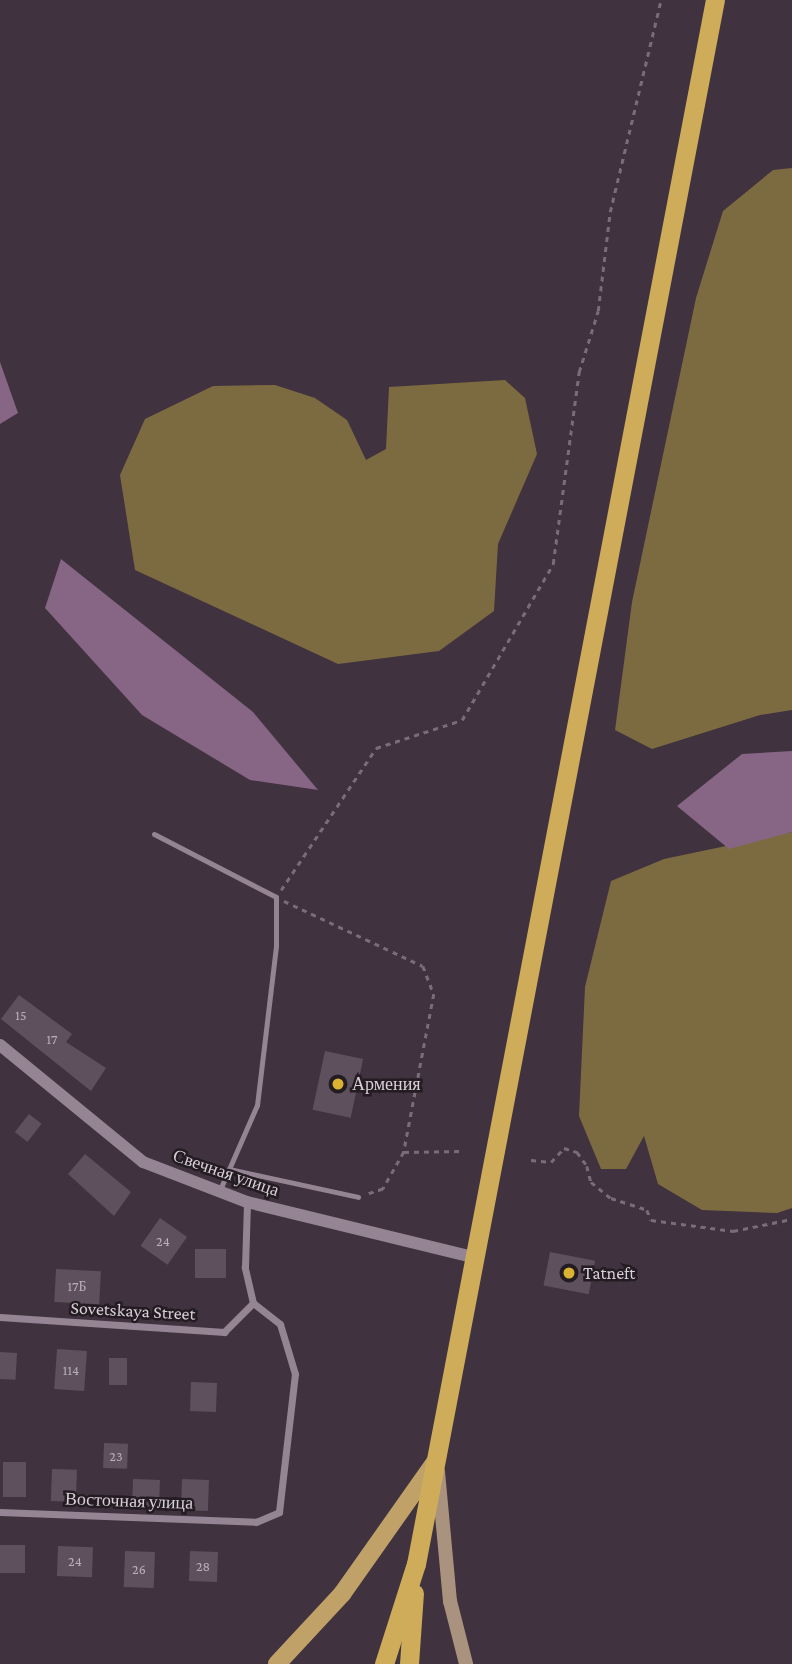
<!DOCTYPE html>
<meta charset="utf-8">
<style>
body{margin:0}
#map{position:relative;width:792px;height:1664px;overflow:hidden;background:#40323f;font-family:"Crimson Pro",serif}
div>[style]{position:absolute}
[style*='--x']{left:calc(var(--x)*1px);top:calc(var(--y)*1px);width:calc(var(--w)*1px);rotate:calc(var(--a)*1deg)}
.forest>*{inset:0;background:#7c6b40}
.water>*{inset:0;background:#876585}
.building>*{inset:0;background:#5f505e;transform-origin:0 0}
.path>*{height:2.5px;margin-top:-1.25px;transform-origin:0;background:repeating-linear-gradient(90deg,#796d78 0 5px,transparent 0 10px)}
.service>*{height:5px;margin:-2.5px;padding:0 2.5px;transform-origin:2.5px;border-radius:2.5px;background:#958594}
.minor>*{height:7px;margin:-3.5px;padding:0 3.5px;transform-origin:3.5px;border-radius:3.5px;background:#958594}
.tertiary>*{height:12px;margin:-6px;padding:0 6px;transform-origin:6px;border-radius:6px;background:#958594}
.secondary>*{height:14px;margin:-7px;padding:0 7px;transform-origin:7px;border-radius:7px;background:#aa937e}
.primary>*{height:18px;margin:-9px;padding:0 9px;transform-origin:9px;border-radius:9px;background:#c0a268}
.trunk>*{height:19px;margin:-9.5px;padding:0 9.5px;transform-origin:9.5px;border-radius:9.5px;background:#ceac59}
.dots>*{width:19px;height:19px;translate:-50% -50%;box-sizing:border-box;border:4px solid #231c22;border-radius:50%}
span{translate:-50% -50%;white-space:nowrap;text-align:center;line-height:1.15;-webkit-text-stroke:5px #231c22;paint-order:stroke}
.number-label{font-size:14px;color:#baafb9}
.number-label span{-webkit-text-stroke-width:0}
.poi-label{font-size:18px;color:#d8cfd7}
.left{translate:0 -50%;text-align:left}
.street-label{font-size:18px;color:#d8cfd7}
</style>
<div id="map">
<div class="forest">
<i style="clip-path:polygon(792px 168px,792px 710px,760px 715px,652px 749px,615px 730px,632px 602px,696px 298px,723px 211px,773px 170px)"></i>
<i style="clip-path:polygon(505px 380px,525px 398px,537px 454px,498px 544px,494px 611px,439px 651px,338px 664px,135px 570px,120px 475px,145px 419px,213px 386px,275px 385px,315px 398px,347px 420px,366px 460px,386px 449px,389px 387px)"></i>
<i style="clip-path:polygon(792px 832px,792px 1208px,777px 1213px,702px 1210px,658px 1184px,644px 1136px,626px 1169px,601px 1169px,579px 1116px,585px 987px,611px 881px,664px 859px)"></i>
</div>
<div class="water">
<i style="clip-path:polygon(0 362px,18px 413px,0 424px)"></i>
<i style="clip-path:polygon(61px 559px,253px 712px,318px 790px,250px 780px,142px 715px,45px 608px)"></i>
<i style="clip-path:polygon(792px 751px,792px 832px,729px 849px,677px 806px,742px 754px)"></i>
</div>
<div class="building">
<i style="clip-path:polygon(19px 995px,72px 1034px,66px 1042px,106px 1068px,91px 1091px,1px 1019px)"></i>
<i style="left:325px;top:1051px;width:39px;height:60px;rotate:12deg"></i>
<i style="left:29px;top:1114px;width:16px;height:23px;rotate:38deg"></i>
<i style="clip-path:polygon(85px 1154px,131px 1192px,114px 1216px,68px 1174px)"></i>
<i style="left:160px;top:1218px;width:33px;height:34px;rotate:35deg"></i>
<i style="left:195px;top:1249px;width:31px;height:29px"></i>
<i style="left:550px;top:1252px;width:46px;height:34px;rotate:11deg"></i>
<i style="left:56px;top:1269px;width:45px;height:33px;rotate:3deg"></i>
<i style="left:57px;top:1349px;width:30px;height:40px;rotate:4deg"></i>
<i style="left:0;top:1352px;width:17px;height:27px;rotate:3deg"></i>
<i style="left:109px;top:1358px;width:18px;height:27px"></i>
<i style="left:191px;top:1382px;width:26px;height:29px;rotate:2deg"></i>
<i style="left:104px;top:1443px;width:24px;height:25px;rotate:2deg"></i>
<i style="left:3px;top:1462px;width:23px;height:35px"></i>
<i style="left:52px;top:1469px;width:25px;height:32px;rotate:2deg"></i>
<i style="left:133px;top:1479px;width:27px;height:29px;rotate:2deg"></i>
<i style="left:182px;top:1479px;width:27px;height:31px;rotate:2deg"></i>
<i style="left:0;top:1545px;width:25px;height:28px"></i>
<i style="left:58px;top:1546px;width:35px;height:30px;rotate:2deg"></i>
<i style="left:125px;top:1551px;width:30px;height:36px;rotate:2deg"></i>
<i style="left:190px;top:1551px;width:28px;height:30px;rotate:2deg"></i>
</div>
<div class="path">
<i style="--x:281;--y:890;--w:171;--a:-56.2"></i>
<i style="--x:376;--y:748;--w:90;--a:-18"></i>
<i style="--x:462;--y:720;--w:181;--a:-59.7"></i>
<i style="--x:553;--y:564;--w:194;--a:-82.3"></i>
<i style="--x:579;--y:372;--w:64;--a:-72.7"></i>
<i style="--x:598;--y:311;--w:100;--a:-83.1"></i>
<i style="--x:610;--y:212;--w:218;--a:-76.5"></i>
<i style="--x:284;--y:901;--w:153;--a:25.1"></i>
<i style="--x:423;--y:966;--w:30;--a:69"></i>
<i style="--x:434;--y:994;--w:161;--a:100.8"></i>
<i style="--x:404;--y:1152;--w:43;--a:119.6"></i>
<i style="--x:383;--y:1189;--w:19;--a:162"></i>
<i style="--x:404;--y:1152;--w:59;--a:-1"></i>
<i style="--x:531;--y:1160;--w:20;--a:6"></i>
<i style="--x:551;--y:1162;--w:19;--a:-47"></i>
<i style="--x:564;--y:1148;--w:14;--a:17"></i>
<i style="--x:577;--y:1152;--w:17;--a:54"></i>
<i style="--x:587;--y:1166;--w:16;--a:76"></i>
<i style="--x:591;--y:1182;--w:26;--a:39"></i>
<i style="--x:611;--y:1198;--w:38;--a:18"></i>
<i style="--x:647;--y:1210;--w:11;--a:68"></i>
<i style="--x:651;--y:1220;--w:83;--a:7.6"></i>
<i style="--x:733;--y:1231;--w:60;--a:-11.5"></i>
</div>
<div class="service">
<i style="--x:154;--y:834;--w:137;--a:27.3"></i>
<i style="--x:276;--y:897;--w:49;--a:90"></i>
<i style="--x:276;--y:946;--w:160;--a:96.8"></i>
<i style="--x:257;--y:1105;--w:95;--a:113.6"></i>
<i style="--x:229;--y:1169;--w:132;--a:12.2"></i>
</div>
<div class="minor">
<i style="--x:0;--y:1317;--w:225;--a:3.8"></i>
<i style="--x:224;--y:1332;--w:41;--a:-45"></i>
<i style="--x:0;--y:1512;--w:256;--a:2.2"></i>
<i style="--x:256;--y:1522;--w:25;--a:-23"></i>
<i style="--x:279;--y:1512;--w:139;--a:-83.4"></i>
<i style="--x:295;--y:1374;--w:52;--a:-106.7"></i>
<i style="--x:280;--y:1324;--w:34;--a:-142"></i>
<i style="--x:253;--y:1303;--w:37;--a:-103"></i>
<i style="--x:245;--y:1267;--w:65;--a:-88.2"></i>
</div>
<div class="tertiary">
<i style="--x:0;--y:1045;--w:185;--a:39.3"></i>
<i style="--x:143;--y:1162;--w:111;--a:21"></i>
<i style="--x:247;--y:1202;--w:237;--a:13.7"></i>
</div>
<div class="secondary">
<i style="--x:438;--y:1472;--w:130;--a:84.7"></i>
<i style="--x:450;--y:1601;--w:65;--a:75.7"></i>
</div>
<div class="primary">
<i style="--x:277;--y:1664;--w:96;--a:-47.1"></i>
<i style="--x:342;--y:1594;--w:161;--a:-54.8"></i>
</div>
<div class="trunk">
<i style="--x:384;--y:1664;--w:105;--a:-72.3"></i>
<i style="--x:416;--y:1564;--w:1592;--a:-79.18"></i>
<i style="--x:409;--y:1664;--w:71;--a:-86"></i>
</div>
<div class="dots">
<i style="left:338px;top:1084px;background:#dcb233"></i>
<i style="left:569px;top:1273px;background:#dcb233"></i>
</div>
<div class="number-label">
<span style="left:21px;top:1015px">15</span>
<span style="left:52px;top:1039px">17</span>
<span style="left:163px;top:1241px">24</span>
<span style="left:77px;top:1286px">17Б</span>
<span style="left:71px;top:1370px">114</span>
<span style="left:116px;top:1456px">23</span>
<span style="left:75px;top:1561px">24</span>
<span style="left:203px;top:1566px">28</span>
<span style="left:139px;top:1569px">26</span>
</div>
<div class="poi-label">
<span class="left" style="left:352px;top:1084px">Армения</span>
<span class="left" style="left:583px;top:1273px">Tatneft</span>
</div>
<div class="street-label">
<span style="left:226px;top:1173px;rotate:19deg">Свечная улица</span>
<span style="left:133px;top:1311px;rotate:3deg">Sovetskaya Street</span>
<span style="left:129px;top:1501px;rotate:2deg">Восточная улица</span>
</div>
</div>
